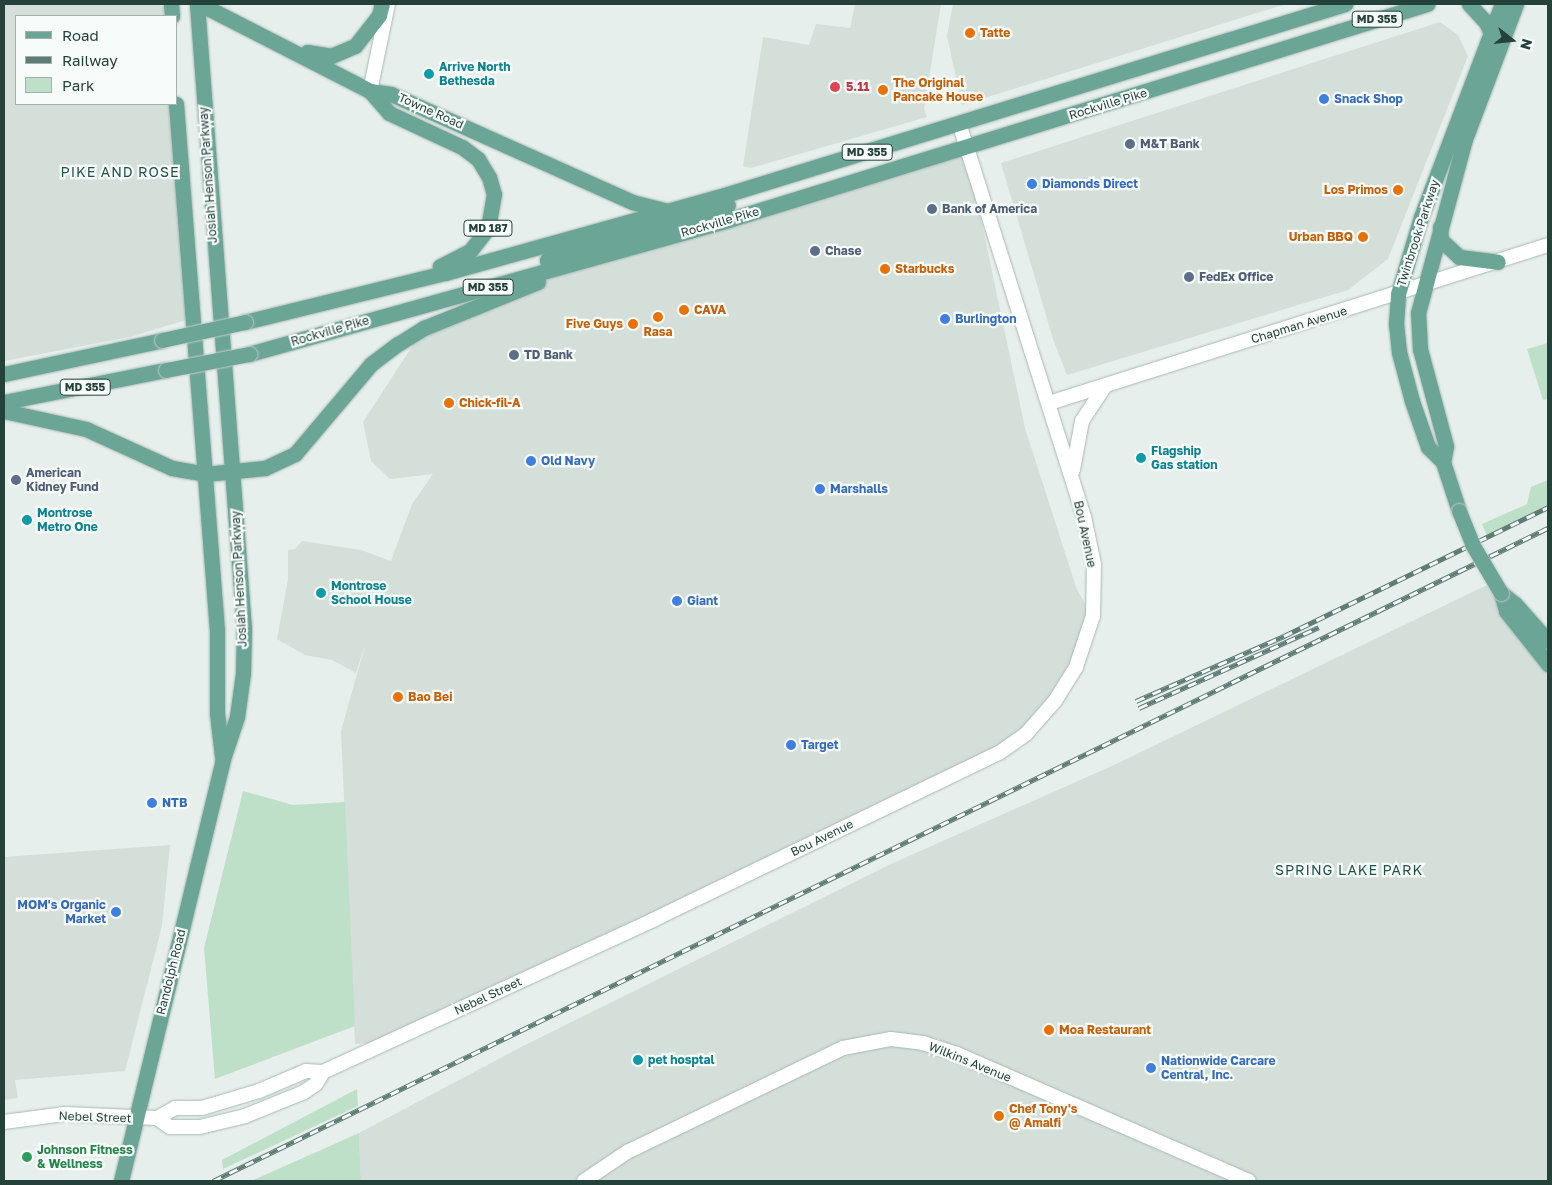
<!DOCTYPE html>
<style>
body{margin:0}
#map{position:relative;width:1552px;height:1185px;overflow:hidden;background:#e6efeb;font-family:"Golos Text",sans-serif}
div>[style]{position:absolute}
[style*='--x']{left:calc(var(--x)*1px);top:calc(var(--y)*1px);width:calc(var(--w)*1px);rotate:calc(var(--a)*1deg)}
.built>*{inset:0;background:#d4dfda}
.green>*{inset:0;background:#bfe0c8}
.roads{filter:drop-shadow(0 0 1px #a8b8b2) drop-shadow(0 0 1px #a8b8b2)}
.minor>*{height:14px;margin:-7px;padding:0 7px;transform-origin:7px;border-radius:7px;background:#fff}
.major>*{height:15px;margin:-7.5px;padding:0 7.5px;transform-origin:7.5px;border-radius:7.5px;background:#6aa596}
.rail>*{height:5px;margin-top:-2.5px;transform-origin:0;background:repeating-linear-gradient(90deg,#f7fbf9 0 9px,#5f7d75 0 18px);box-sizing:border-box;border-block:1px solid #5f7d75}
.bridges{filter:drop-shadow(0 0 1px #c2cac8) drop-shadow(0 0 1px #c2cac8)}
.major-bridge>*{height:15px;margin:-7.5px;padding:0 7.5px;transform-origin:7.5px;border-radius:7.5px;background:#6aa596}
.dots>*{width:14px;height:14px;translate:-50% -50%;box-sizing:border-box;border:2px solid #f7fbf9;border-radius:50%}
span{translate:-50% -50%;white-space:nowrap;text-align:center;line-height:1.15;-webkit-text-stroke:4.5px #f7fbf9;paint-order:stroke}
.shield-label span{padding:1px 4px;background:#f7fbf9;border:1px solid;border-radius:4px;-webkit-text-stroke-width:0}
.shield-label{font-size:11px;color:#24423a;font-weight:700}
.food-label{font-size:12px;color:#c56008;font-weight:700}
.left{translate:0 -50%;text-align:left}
.right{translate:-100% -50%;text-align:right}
.culture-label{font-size:12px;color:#0d838f;font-weight:700}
.health-label{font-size:12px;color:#be3a42;font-weight:700}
.shop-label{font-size:12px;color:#366cbe;font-weight:700}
.street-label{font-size:12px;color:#24423a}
.service-label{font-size:12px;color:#4e5e75;font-weight:700}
.leisure-label{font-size:12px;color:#27864d;font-weight:700}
.neighbourhood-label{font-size:14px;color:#1f5548;letter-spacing:1px}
.frame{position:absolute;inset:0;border:5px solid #24423a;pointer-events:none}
.legend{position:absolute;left:15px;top:15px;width:162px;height:90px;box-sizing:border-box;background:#f7fbf9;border:1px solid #a3b1ad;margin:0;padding:6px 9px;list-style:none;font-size:15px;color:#24423a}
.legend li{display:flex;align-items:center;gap:10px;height:25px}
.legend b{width:25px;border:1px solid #a3b1ad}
.north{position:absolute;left:1487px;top:15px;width:50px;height:50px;-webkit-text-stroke:4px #f7fbf9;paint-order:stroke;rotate:106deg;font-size:14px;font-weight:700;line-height:20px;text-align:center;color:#24423a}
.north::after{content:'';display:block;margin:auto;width:18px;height:22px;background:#24423a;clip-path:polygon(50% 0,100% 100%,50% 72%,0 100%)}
</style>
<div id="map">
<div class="built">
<i style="clip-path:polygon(4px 4px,157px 4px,164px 7px,164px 16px,16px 16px,16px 104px,170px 104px,186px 320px,130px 337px,4px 361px)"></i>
<i style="clip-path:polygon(855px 4px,941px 4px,924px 109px,927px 117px,751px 168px,743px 166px,763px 37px,809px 45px,816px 24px,850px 28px)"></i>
<i style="clip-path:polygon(953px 4px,1286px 4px,962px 105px,947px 36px)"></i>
<i style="clip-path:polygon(1440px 22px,1458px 35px,1468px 56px,1388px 259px,1348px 290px,1067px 375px,1053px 339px,1001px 163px)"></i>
<i style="clip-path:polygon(966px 148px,1025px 428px,1077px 590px,1093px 616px,1055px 701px,999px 753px,390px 1041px,355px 1044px,341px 731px,366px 642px,356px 673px,332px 660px,305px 655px,277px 639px,288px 579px,288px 550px,295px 549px,302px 541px,361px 550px,391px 561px,412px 504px,433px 474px,390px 479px,371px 461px,363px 422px,424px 328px,602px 255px)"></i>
<i style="clip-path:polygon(1493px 582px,1548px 664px,1548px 1181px,361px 1181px,359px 1133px,523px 1046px,891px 864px,1114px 765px)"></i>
<i style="clip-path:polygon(170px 845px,162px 926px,125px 1071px,15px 1080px,18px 1098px,4px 1100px,4px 857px)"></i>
</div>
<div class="green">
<i style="clip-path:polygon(1548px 343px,1548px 399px,1543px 400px,1527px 349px)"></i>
<i style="clip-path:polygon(1548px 480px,1548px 505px,1487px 536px,1482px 524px,1527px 504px,1531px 487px)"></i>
<i style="clip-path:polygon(243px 791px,293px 805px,345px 802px,355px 1026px,215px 1079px,204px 948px)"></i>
<i style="clip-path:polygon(357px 1089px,358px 1106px,223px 1169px,222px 1160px)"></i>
<i style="clip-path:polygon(359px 1133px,361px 1181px,251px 1181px)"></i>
</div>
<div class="roads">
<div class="minor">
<i style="--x:370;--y:91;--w:89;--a:-78.3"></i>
<i style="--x:1049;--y:403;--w:523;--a:-17.57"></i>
<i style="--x:1073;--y:470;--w:50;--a:-79.6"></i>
<i style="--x:1082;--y:421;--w:42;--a:-56.7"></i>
<i style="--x:157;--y:1118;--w:16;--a:35"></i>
<i style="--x:170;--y:1127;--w:30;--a:0"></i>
<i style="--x:200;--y:1127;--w:46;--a:-13.7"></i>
<i style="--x:245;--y:1116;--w:64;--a:-22.1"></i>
<i style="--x:304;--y:1092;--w:14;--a:-34"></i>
<i style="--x:316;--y:1084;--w:14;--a:-60"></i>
<i style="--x:4;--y:1122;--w:62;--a:-7.5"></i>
<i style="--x:65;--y:1114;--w:92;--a:2.5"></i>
<i style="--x:157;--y:1118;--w:21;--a:-29"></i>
<i style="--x:175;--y:1108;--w:27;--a:0"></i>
<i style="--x:202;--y:1108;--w:59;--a:-16.6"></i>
<i style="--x:259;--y:1091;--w:51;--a:-23.1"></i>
<i style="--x:306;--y:1071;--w:17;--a:3"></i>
<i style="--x:323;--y:1072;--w:363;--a:-24.7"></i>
<i style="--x:653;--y:920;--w:384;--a:-25.8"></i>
<i style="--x:999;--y:753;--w:33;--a:-35"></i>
<i style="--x:1026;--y:734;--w:44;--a:-48.7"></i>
<i style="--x:1055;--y:701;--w:40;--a:-58"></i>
<i style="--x:1076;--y:667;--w:54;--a:-71.6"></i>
<i style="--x:1093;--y:616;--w:52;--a:-88.9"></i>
<i style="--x:1094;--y:564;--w:48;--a:-102"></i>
<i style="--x:1084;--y:517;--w:411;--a:-107.6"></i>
<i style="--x:584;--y:1181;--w:52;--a:-34"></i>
<i style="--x:627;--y:1152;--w:240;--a:-25.7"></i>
<i style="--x:843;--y:1048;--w:49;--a:-10.6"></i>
<i style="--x:891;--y:1039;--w:32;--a:7"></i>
<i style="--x:923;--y:1043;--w:36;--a:18"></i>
<i style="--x:957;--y:1054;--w:318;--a:23.5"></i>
</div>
<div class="major">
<i style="--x:171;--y:4;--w:12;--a:85"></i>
<i style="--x:200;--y:4;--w:191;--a:27.1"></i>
<i style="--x:370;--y:91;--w:21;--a:8"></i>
<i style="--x:391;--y:94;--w:264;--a:24.1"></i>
<i style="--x:632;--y:202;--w:34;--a:14"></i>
<i style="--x:1469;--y:4;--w:25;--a:47"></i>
<i style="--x:1486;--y:22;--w:12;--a:66"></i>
<i style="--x:307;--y:52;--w:24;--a:9"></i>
<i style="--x:331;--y:56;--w:26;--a:-23"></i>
<i style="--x:355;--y:46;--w:39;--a:-52"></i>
<i style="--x:379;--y:15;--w:11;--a:-75"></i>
<i style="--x:370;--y:91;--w:29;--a:49"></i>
<i style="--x:389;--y:113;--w:81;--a:25"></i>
<i style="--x:462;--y:147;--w:20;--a:37"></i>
<i style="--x:478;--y:159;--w:21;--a:59"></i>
<i style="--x:489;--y:177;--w:18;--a:74"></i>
<i style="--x:494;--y:194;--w:35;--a:100"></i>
<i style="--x:488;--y:228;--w:29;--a:128"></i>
<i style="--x:470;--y:251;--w:34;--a:153"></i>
<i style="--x:176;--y:104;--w:529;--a:85.55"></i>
<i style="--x:217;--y:631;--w:82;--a:90"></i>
<i style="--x:217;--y:713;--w:43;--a:83.4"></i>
<i style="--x:1440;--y:227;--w:13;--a:86"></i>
<i style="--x:1441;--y:240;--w:25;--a:43"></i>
<i style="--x:1459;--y:257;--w:39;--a:7"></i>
<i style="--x:547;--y:260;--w:189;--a:-16.9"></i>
<i style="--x:245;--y:322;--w:206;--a:-13.8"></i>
<i style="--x:445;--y:273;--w:294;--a:-15.6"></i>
<i style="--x:728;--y:194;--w:646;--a:-17.12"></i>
<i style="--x:249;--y:354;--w:497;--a:-15.6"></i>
<i style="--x:728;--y:220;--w:732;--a:-17.17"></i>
<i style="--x:4;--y:374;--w:162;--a:-12.1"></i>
<i style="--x:4;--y:402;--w:165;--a:-11.2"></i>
<i style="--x:4;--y:411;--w:84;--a:12.4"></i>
<i style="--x:86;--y:429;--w:94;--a:24.4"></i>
<i style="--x:172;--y:468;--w:34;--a:10"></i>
<i style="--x:205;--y:474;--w:60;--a:-5.7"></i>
<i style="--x:265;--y:468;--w:33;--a:-25"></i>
<i style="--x:295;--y:454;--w:118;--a:-49.8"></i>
<i style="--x:371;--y:364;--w:34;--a:-37"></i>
<i style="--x:398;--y:344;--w:31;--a:-32"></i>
<i style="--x:424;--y:328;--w:123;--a:-22"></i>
<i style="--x:1443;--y:462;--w:16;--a:-79"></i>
<i style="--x:1446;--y:446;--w:100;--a:-105"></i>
<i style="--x:1420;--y:349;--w:36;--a:-93"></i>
<i style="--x:1418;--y:313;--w:180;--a:-74.9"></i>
<i style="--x:1465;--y:139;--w:144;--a:-69.3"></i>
<i style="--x:1459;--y:511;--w:52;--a:-108.1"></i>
<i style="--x:1443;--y:462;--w:21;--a:-135"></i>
<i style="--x:1428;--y:447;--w:49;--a:-109.2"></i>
<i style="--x:1412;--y:401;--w:51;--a:-104.9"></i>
<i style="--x:1399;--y:352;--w:28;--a:-96"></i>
<i style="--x:1396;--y:324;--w:30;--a:-86"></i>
<i style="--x:1398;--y:294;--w:80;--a:-73.4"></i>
<i style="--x:1421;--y:217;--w:228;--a:-69.2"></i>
<i style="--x:1501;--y:593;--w:19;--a:74"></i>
<i style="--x:1506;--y:611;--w:68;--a:51.6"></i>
<i style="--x:1501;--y:593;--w:18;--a:38"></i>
<i style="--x:1515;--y:604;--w:50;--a:48.3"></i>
<i style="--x:121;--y:1181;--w:431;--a:-76.4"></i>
<i style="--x:222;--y:762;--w:47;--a:-71.6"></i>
<i style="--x:237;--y:717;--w:44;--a:-82.2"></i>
<i style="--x:243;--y:673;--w:44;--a:-88.7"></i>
<i style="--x:244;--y:629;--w:627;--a:-94.3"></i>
</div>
</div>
<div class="rail">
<i style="--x:1136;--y:701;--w:162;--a:-23.7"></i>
<i style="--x:1284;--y:636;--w:294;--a:-26"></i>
<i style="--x:1139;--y:708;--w:197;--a:-24.2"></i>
<i style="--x:213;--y:1181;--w:1486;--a:-26.07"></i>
</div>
<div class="bridges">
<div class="major-bridge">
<i style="--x:162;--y:340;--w:85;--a:-12.2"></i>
<i style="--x:166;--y:370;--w:85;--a:-10.9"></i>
<i style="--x:1459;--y:511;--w:35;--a:68"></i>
<i style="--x:1472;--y:544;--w:57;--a:59.4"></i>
</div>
</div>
<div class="dots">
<i style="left:970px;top:33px;background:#e8710a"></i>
<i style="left:429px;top:74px;background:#0f9aa8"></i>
<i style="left:835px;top:87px;background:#e0444e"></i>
<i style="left:883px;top:90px;background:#e8710a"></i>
<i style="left:1324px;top:99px;background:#3f7fe0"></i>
<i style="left:1130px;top:144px;background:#5c6f8a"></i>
<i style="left:1032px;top:184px;background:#3f7fe0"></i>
<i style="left:1398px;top:190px;background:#e8710a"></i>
<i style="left:932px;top:209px;background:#5c6f8a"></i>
<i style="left:1363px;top:237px;background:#e8710a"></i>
<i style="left:815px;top:251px;background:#5c6f8a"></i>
<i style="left:885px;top:269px;background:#e8710a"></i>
<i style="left:1189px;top:277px;background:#5c6f8a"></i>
<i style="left:684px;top:310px;background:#e8710a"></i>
<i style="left:658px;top:317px;background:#e8710a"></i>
<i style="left:945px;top:319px;background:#3f7fe0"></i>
<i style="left:633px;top:324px;background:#e8710a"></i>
<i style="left:514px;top:355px;background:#5c6f8a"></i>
<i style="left:449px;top:403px;background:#e8710a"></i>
<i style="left:1141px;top:458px;background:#0f9aa8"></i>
<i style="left:531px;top:461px;background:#3f7fe0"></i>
<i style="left:16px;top:480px;background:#5c6f8a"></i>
<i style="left:820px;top:489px;background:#3f7fe0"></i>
<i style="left:27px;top:520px;background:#0f9aa8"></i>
<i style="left:321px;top:593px;background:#0f9aa8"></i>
<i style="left:677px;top:601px;background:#3f7fe0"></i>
<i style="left:398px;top:697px;background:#e8710a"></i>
<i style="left:791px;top:745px;background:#3f7fe0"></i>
<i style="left:152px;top:803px;background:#3f7fe0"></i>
<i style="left:116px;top:912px;background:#3f7fe0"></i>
<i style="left:1049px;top:1030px;background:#e8710a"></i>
<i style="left:638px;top:1060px;background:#0f9aa8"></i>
<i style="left:1151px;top:1068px;background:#3f7fe0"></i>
<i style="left:999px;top:1116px;background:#e8710a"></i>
<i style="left:27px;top:1157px;background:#2e9e5b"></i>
</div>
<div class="shield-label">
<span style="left:1377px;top:19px">MD 355</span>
<span style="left:867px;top:152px">MD 355</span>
<span style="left:488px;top:228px">MD 187</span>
<span style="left:488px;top:287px">MD 355</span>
<span style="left:85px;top:387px">MD 355</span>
</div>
<div class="food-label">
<span class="left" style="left:980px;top:33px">Tatte</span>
<span class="left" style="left:893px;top:90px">The Original<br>Pancake House</span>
<span class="right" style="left:1388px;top:190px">Los Primos</span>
<span class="right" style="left:1353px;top:237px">Urban BBQ</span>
<span class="left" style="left:895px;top:269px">Starbucks</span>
<span class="left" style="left:694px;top:310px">CAVA</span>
<span class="right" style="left:623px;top:324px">Five Guys</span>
<span style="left:658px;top:332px">Rasa</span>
<span class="left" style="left:459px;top:403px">Chick-fil-A</span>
<span class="left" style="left:408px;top:697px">Bao Bei</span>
<span class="left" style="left:1059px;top:1030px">Moa Restaurant</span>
<span class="left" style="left:1009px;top:1116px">Chef Tony's<br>@ Amalfi</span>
</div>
<div class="culture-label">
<span class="left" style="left:439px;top:74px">Arrive North<br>Bethesda</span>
<span class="left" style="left:1151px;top:458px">Flagship<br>Gas station</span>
<span class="left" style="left:37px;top:520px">Montrose<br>Metro One</span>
<span class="left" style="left:331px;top:593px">Montrose<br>School House</span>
<span class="left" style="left:648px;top:1060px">pet hosptal</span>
</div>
<div class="health-label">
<span class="left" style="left:846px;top:87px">5.11</span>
</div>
<div class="shop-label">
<span class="left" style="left:1334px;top:99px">Snack Shop</span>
<span class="left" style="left:1042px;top:184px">Diamonds Direct</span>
<span class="left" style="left:955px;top:319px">Burlington</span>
<span class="left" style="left:541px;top:461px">Old Navy</span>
<span class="left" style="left:830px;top:489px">Marshalls</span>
<span class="left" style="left:687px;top:601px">Giant</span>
<span class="left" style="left:801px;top:745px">Target</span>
<span class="left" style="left:162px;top:803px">NTB</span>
<span class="right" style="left:106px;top:912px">MOM's Organic<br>Market</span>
<span class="left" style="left:1161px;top:1068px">Nationwide Carcare<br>Central, Inc.</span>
</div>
<div class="street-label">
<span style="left:1108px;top:104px;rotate:-17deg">Rockville Pike</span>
<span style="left:431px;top:111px;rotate:24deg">Towne Road</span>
<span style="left:208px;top:175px;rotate:-94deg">Josiah Henson Parkway</span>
<span style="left:720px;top:222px;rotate:-16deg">Rockville Pike</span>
<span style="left:1418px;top:233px;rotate:-72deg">Twinbrook Parkway</span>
<span style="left:1299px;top:325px;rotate:-17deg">Chapman Avenue</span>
<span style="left:330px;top:331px;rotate:-16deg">Rockville Pike</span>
<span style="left:1085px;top:534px;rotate:78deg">Bou Avenue</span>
<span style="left:239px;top:579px;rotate:-93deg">Josiah Henson Parkway</span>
<span style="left:822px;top:838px;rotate:-26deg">Bou Avenue</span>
<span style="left:171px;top:972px;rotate:-76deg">Randolph Road</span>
<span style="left:488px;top:996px;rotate:-25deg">Nebel Street</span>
<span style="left:970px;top:1062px;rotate:22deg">Wilkins Avenue</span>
<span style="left:95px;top:1117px;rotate:2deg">Nebel Street</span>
</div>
<div class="service-label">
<span class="left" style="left:1140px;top:144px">M&amp;T Bank</span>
<span class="left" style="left:942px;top:209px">Bank of America</span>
<span class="left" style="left:825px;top:251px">Chase</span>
<span class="left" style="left:1199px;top:277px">FedEx Office</span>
<span class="left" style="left:524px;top:355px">TD Bank</span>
<span class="left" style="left:26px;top:480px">American<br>Kidney Fund</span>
</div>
<div class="leisure-label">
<span class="left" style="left:37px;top:1157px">Johnson Fitness<br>&amp; Wellness</span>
</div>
<div class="neighbourhood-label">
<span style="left:120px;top:172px">PIKE AND ROSE</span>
<span style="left:1349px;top:870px">SPRING LAKE PARK</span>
</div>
<div class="frame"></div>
<ul class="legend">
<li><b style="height:6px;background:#6aa596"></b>Road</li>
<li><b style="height:6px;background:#5f7d75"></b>Railway</li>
<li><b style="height:14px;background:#bfe0c8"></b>Park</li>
</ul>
<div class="north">N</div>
</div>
